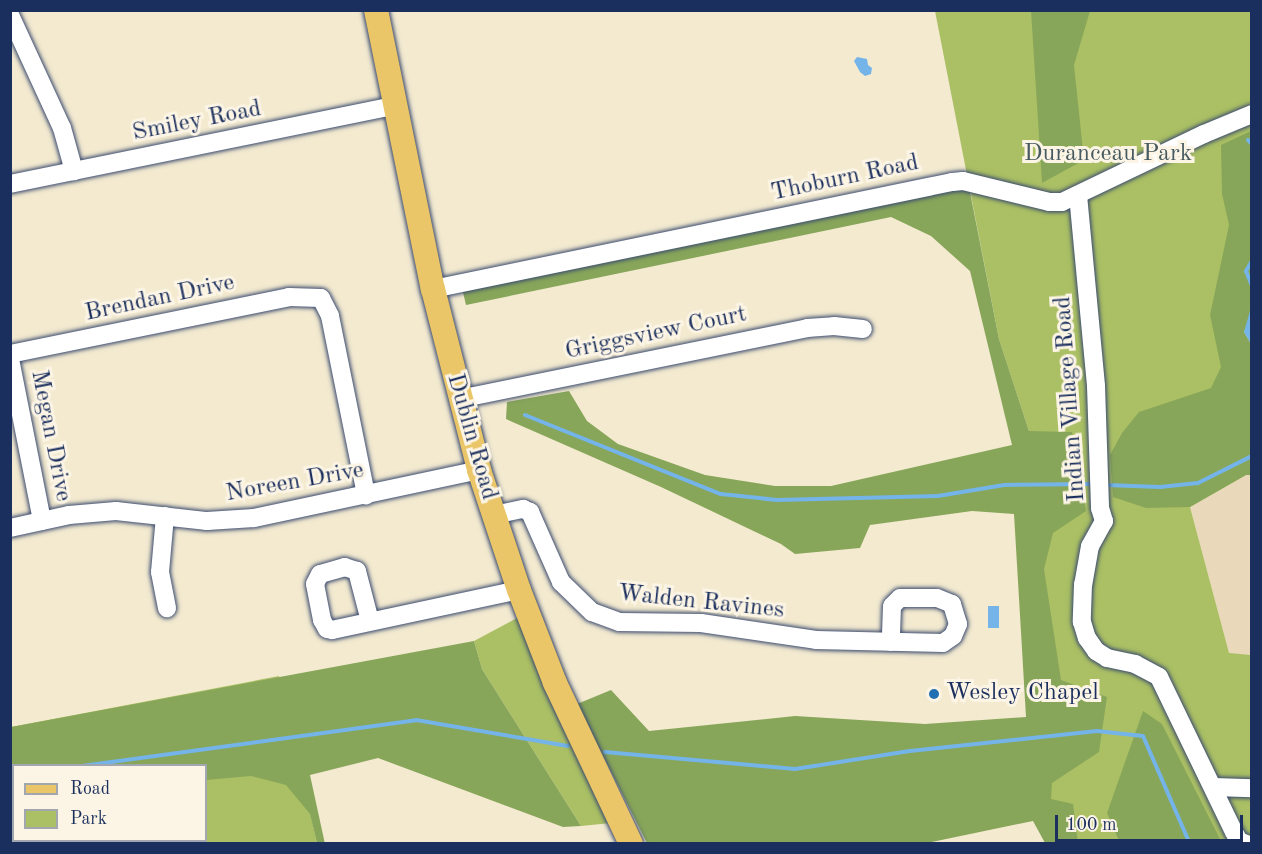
<!DOCTYPE html>
<style>
body{margin:0}
#map{position:relative;width:1262px;height:854px;overflow:hidden;background:#f3ead0;font-family:"Old Standard TT",serif}
div>[style]{position:absolute}
[style*='--x']{left:calc(var(--x)*1px);top:calc(var(--y)*1px);width:calc(var(--w)*1px);rotate:calc(var(--a)*1deg)}
.built>*{inset:0;background:#e9d9ba}
.green>*{inset:0;background:#abc064}
.forest>*{inset:0;background:#88a65a}
.water>*{inset:0;background:#74b4e8;transform-origin:0 0}
.stream>*{height:4px;margin:-2px;padding:0 2px;transform-origin:2px;border-radius:2px;background:#74b4e8}
.roads{filter:drop-shadow(0 0 2px #3b4b6f) drop-shadow(0 0 2px #3b4b6f)}
.minor>*{height:18px;margin:-9px;padding:0 9px;transform-origin:9px;border-radius:9px;background:#fff}
.major>*{height:24px;margin:-12px;padding:0 12px;transform-origin:12px;border-radius:12px;background:#eac669}
.dots>*{width:16px;height:16px;translate:-50% -50%;box-sizing:border-box;border:3px solid #fcf5e5;border-radius:50%}
span{translate:-50% -50%;white-space:nowrap;text-align:center;line-height:1.15;-webkit-text-stroke:6px #fcf5e5;paint-order:stroke}
.street-label{font-size:24px;color:#1b2f5e}
.park-label{font-size:24px;color:#465a60}
.poi-label{font-size:24px;color:#1b2f5e}
.left{translate:0 -50%;text-align:left}
.frame{position:absolute;inset:0;border:12px solid #1b2f5e;pointer-events:none}
.legend{position:absolute;left:12px;top:764px;width:195px;height:78px;box-sizing:border-box;background:#fcf5e5;border:2px solid #a2a6af;margin:0;padding:8px 10px;list-style:none;font-size:18px;color:#1b2f5e}
.legend li{display:flex;align-items:center;gap:12px;height:30px}
.legend b{width:30px;border:2px solid #a2a6af}
.scale{position:absolute;left:1055px;top:815px;width:188px;height:27px;box-sizing:border-box;border:3px solid #1b2f5e;border-top:0;padding-left:8px;font-size:18px;line-height:21px;white-space:nowrap;color:#1b2f5e;-webkit-text-stroke:4px #fcf5e5;paint-order:stroke}
</style>
<div id="map">
<div class="built">
<i style="clip-path:polygon(1246px 475px,1251px 475px,1251px 655px,1229px 654px,1190px 507px)"></i>
</div>
<div class="green">
<i style="clip-path:polygon(935px 11px,1251px 11px,1252px 312px,1244px 332px,1251px 344px,1251px 475px,1246px 475px,1190px 507px,1229px 653px,1251px 655px,1251px 843px,1056px 843px,1038px 810px,1029px 431px,999px 339px)"></i>
<i style="clip-path:polygon(519px 617px,611px 823px,581px 826px,482px 669px,474px 641px)"></i>
<i style="clip-path:polygon(evenodd,279px 676px,317px 843px,11px 844px,11px 727px,279px 676px,14px 766px,206px 766px,206px 840px,14px 840px,14px 766px)"></i>
</div>
<div class="forest">
<i style="clip-path:polygon(1031px 11px,1090px 11px,1074px 65px,1084px 160px,1042px 183px)"></i>
<i style="clip-path:polygon(1251px 131px,1252px 312px,1244px 332px,1251px 344px,1251px 475px,1246px 475px,1190px 507px,1146px 508px,1113px 497px,1110px 455px,1122px 433px,1139px 412px,1211px 388px,1221px 367px,1210px 315px,1229px 225px,1222px 194px,1221px 145px)"></i>
<i style="clip-path:polygon(968px 182px,999px 339px,1029px 431px,1072px 432px,1086px 511px,1053px 533px,1044px 569px,1061px 680px,1107px 697px,1099px 752px,1052px 783px,1051px 799px,1073px 804px,1078px 843px,1045px 843px,1033px 821px,927px 843px,647px 843px,577px 704px,611px 690px,649px 731px,795px 716px,925px 724px,1026px 717px,1014px 514px,972px 511px,870px 525px,860px 548px,795px 554px,781px 544px,661px 487px,506px 419px,507px 402px,569px 391px,587px 421px,618px 444px,705px 475px,775px 486px,831px 486px,1012px 445px,970px 271px,931px 236px,891px 217px,466px 305px,462px 288px)"></i>
<i style="clip-path:polygon(474px 641px,482px 669px,581px 826px,563px 827px,378px 758px,310px 775px,325px 844px,317px 843px,310px 814px,286px 785px,251px 776px,206px 780px,206px 766px,14px 766px,14px 840px,101px 841px,101px 844px,11px 843px,11px 727px)"></i>
<i style="clip-path:polygon(1143px 711px,1162px 724px,1222px 843px,1120px 843px,1107px 813px)"></i>
</div>
<div class="water">
<i style="clip-path:polygon(857px 57px,867px 59px,868px 65px,872px 68px,871px 74px,865px 76px,860px 72px,854px 61px)"></i>
<i style="clip-path:polygon(1250px 311px,1252px 312px,1251px 344px,1244px 332px)"></i>
<i style="left:988px;top:606px;width:11px;height:22px"></i>
</div>
<div class="stream">
<i style="--x:1248;--y:140;--w:6;--a:45"></i>
<i style="--x:1252;--y:261;--w:12;--a:121"></i>
<i style="--x:1246;--y:271;--w:16;--a:68"></i>
<i style="--x:525;--y:415;--w:211;--a:22"></i>
<i style="--x:721;--y:494;--w:56;--a:6.1"></i>
<i style="--x:777;--y:500;--w:161;--a:-1.4"></i>
<i style="--x:938;--y:496;--w:67;--a:-9.5"></i>
<i style="--x:1004;--y:485;--w:91;--a:-0.6"></i>
<i style="--x:1106;--y:485;--w:54;--a:2.1"></i>
<i style="--x:1160;--y:487;--w:38;--a:-6"></i>
<i style="--x:1198;--y:483;--w:60;--a:-26.6"></i>
<i style="--x:605;--y:752;--w:191;--a:5.1"></i>
<i style="--x:795;--y:769;--w:116;--a:-8.9"></i>
<i style="--x:910;--y:751;--w:188;--a:-6.1"></i>
<i style="--x:1097;--y:731;--w:46;--a:6.2"></i>
<i style="--x:1143;--y:736;--w:118;--a:66.5"></i>
<i style="--x:82;--y:766;--w:337;--a:-7.8"></i>
<i style="--x:416;--y:720;--w:154;--a:9.7"></i>
<i style="--x:10;--y:777;--w:4;--a:0"></i>
</div>
<div class="roads">
<div class="minor">
<i style="--x:10;--y:15;--w:124;--a:65.3"></i>
<i style="--x:62;--y:128;--w:45;--a:74.4"></i>
<i style="--x:10;--y:184;--w:392;--a:-11.5"></i>
<i style="--x:1078;--y:195;--w:192;--a:84.6"></i>
<i style="--x:1096;--y:386;--w:122;--a:88.1"></i>
<i style="--x:1100;--y:508;--w:14;--a:73"></i>
<i style="--x:1104;--y:521;--w:29;--a:119"></i>
<i style="--x:1090;--y:546;--w:39;--a:100"></i>
<i style="--x:1083;--y:584;--w:38;--a:92"></i>
<i style="--x:1082;--y:622;--w:17;--a:73"></i>
<i style="--x:1087;--y:638;--w:16;--a:55"></i>
<i style="--x:1096;--y:651;--w:13;--a:32"></i>
<i style="--x:1107;--y:658;--w:29;--a:12"></i>
<i style="--x:1135;--y:664;--w:27;--a:28"></i>
<i style="--x:1159;--y:677;--w:172;--a:64.2"></i>
<i style="--x:1234;--y:832;--w:10;--a:61"></i>
<i style="--x:1239;--y:841;--w:8;--a:23"></i>
<i style="--x:433;--y:289;--w:530;--a:-11.65"></i>
<i style="--x:952;--y:182;--w:11;--a:-5"></i>
<i style="--x:963;--y:181;--w:89;--a:13.7"></i>
<i style="--x:1049;--y:202;--w:13;--a:0"></i>
<i style="--x:1062;--y:202;--w:157;--a:-25.6"></i>
<i style="--x:1204;--y:134;--w:52;--a:-22.6"></i>
<i style="--x:10;--y:354;--w:285;--a:-11.5"></i>
<i style="--x:289;--y:297;--w:32;--a:2"></i>
<i style="--x:321;--y:298;--w:20;--a:63"></i>
<i style="--x:330;--y:316;--w:183;--a:78.6"></i>
<i style="--x:10;--y:359;--w:165;--a:78.8"></i>
<i style="--x:459;--y:399;--w:355;--a:-11.5"></i>
<i style="--x:807;--y:328;--w:27;--a:-4"></i>
<i style="--x:834;--y:326;--w:29;--a:6"></i>
<i style="--x:494;--y:515;--w:30;--a:-12"></i>
<i style="--x:523;--y:509;--w:8;--a:23"></i>
<i style="--x:530;--y:512;--w:77;--a:66.1"></i>
<i style="--x:561;--y:582;--w:43;--a:44.1"></i>
<i style="--x:592;--y:612;--w:29;--a:20"></i>
<i style="--x:619;--y:622;--w:82;--a:0.7"></i>
<i style="--x:701;--y:623;--w:116;--a:8.4"></i>
<i style="--x:816;--y:640;--w:127;--a:1.4"></i>
<i style="--x:943;--y:643;--w:12;--a:-35"></i>
<i style="--x:953;--y:636;--w:13;--a:-67"></i>
<i style="--x:958;--y:624;--w:21;--a:-107"></i>
<i style="--x:952;--y:604;--w:16;--a:-158"></i>
<i style="--x:937;--y:598;--w:37;--a:180"></i>
<i style="--x:900;--y:598;--w:11;--a:135"></i>
<i style="--x:892;--y:606;--w:36;--a:92"></i>
<i style="--x:165;--y:516;--w:56;--a:95.1"></i>
<i style="--x:160;--y:572;--w:37;--a:79"></i>
<i style="--x:10;--y:528;--w:60;--a:-12.4"></i>
<i style="--x:69;--y:515;--w:47;--a:-4.9"></i>
<i style="--x:116;--y:511;--w:92;--a:6.3"></i>
<i style="--x:207;--y:521;--w:47;--a:-3.7"></i>
<i style="--x:254;--y:518;--w:230;--a:-12"></i>
<i style="--x:370;--y:621;--w:52;--a:-104.6"></i>
<i style="--x:357;--y:571;--w:13;--a:-162"></i>
<i style="--x:345;--y:567;--w:26;--a:164"></i>
<i style="--x:320;--y:574;--w:11;--a:117"></i>
<i style="--x:315;--y:584;--w:37;--a:79"></i>
<i style="--x:322;--y:620;--w:10;--a:61"></i>
<i style="--x:327;--y:629;--w:5;--a:11"></i>
<i style="--x:332;--y:630;--w:191;--a:-12.1"></i>
<i style="--x:1214;--y:787;--w:38;--a:2"></i>
</div>
<div class="major">
<i style="--x:376;--y:10;--w:285;--a:78.5"></i>
<i style="--x:433;--y:289;--w:187;--a:75.7"></i>
<i style="--x:479;--y:470;--w:126;--a:71.6"></i>
<i style="--x:519;--y:590;--w:100;--a:68.8"></i>
<i style="--x:555;--y:683;--w:178;--a:64.7"></i>
</div>
</div>
<div class="dots">
<i style="left:934px;top:694px;background:#1f6fb2"></i>
</div>
<div class="street-label">
<span style="left:197px;top:122px;rotate:-11deg">Smiley Road</span>
<span style="left:845px;top:179px;rotate:-12deg">Thoburn Road</span>
<span style="left:160px;top:299px;rotate:-12deg">Brendan Drive</span>
<span style="left:656px;top:334px;rotate:-12deg">Griggsview Court</span>
<span style="left:1071px;top:399px;rotate:-94deg">Indian Village Road</span>
<span style="left:50px;top:436px;rotate:79deg">Megan Drive</span>
<span style="left:471px;top:437px;rotate:74deg">Dublin Road</span>
<span style="left:295px;top:483px;rotate:-10deg">Noreen Drive</span>
<span style="left:701px;top:603px;rotate:6deg">Walden Ravines</span>
</div>
<div class="park-label">
<span style="left:1108px;top:155px">Duranceau Park</span>
</div>
<div class="poi-label">
<span class="left" style="left:946px;top:694px">Wesley Chapel</span>
</div>
<div class="frame"></div>
<ul class="legend">
<li><b style="height:8px;background:#eac669"></b>Road</li>
<li><b style="height:16px;background:#abc064"></b>Park</li>
</ul>
<div class="scale">100 m</div>
</div>
